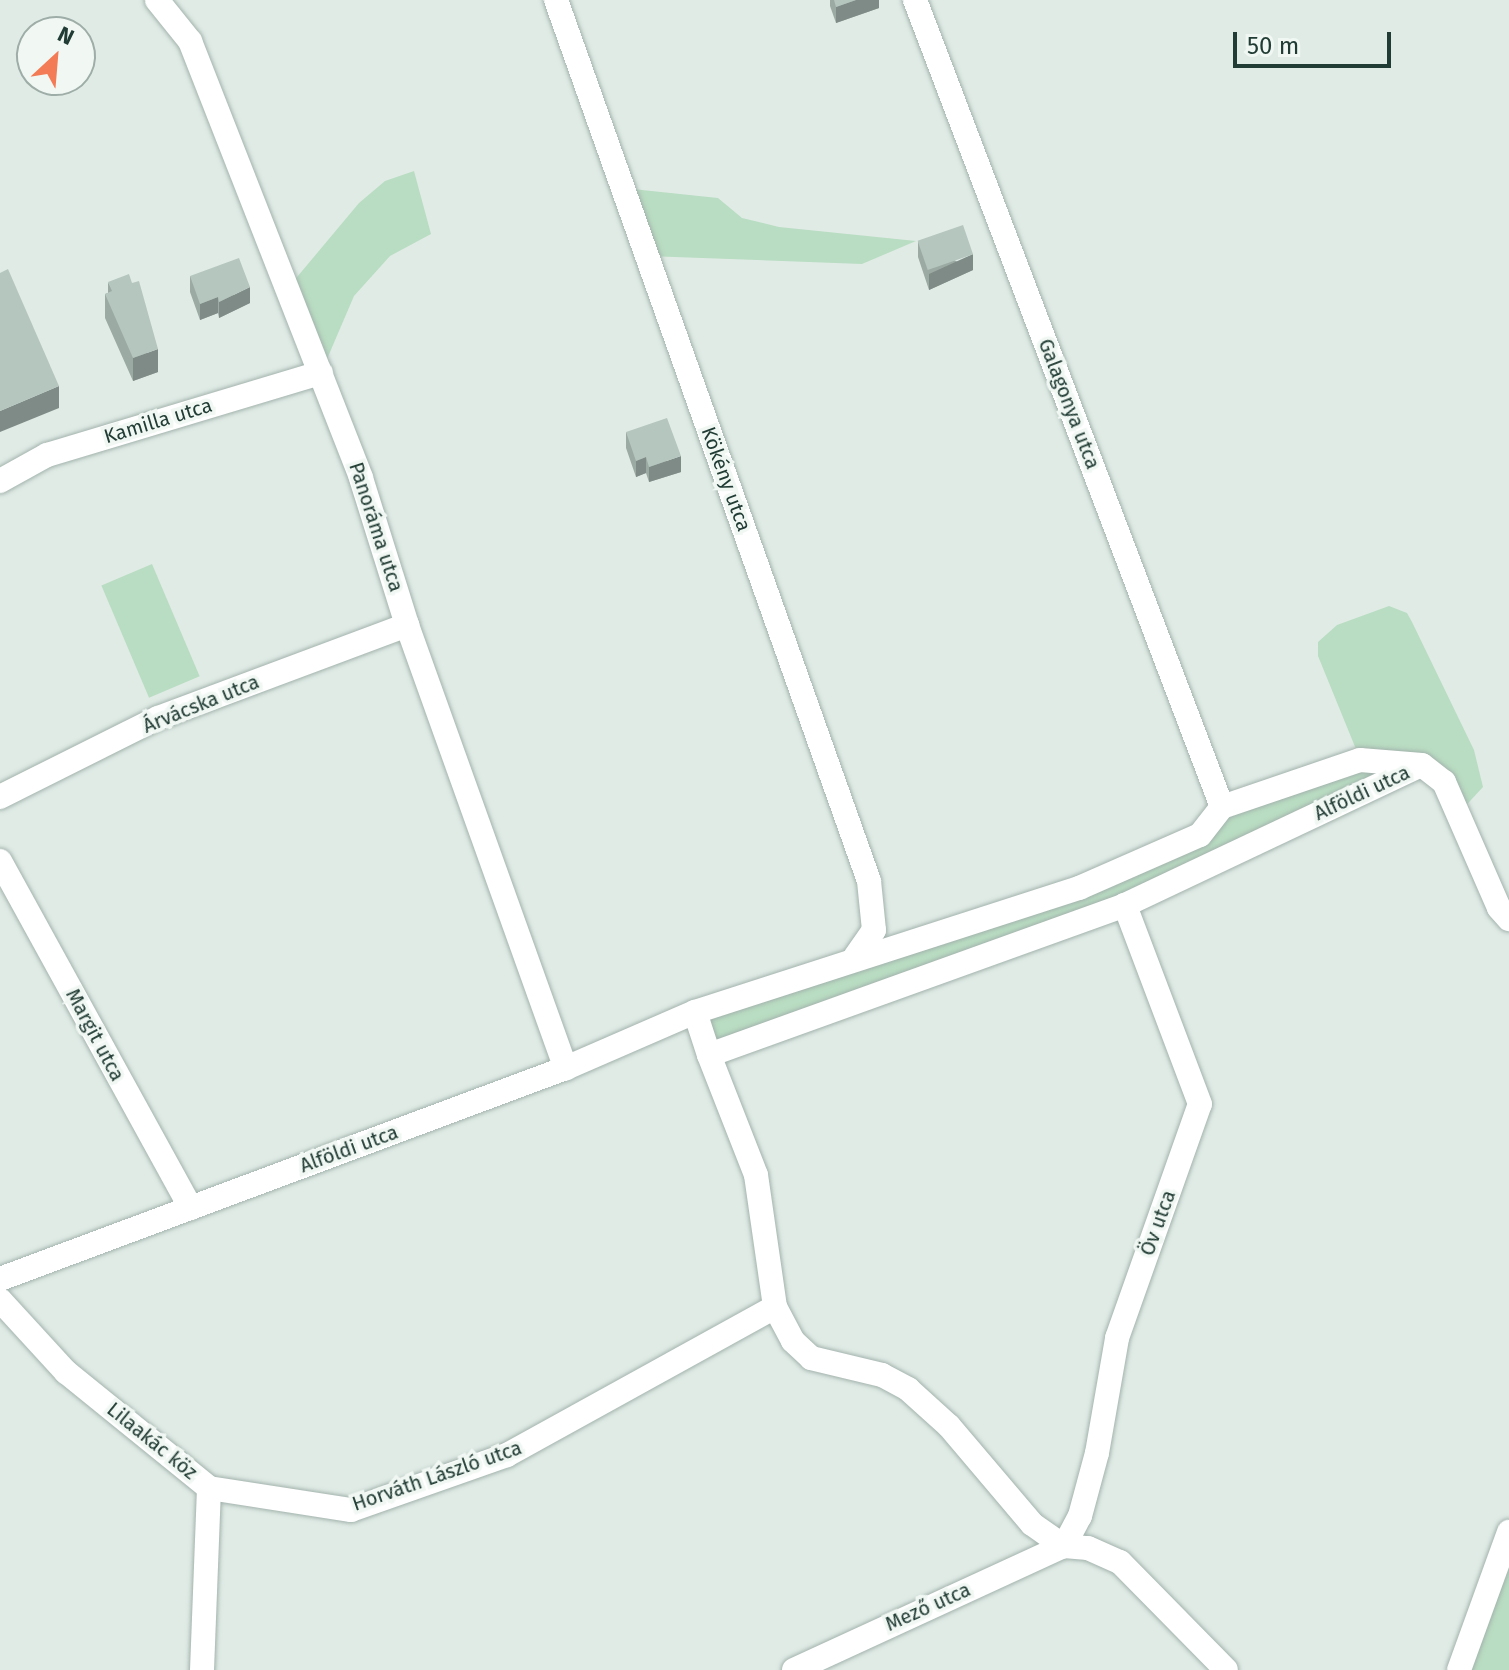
<!DOCTYPE html>
<meta charset="utf-8">
<style>
body{margin:0}
#map{position:relative;width:1509px;height:1670px;overflow:hidden;background:#e0ebe6;font-family:"Fira Sans",sans-serif}
div>[style]{position:absolute}
[style*='--x']{left:calc(var(--x)*1px);top:calc(var(--y)*1px);width:calc(var(--w)*1px);rotate:calc(var(--a)*1deg)}
.green>*{inset:0;background:#b9ddc2;transform-origin:0 0}
.roads{filter:drop-shadow(0 0 2px #a3b3ad) drop-shadow(0 0 2px #a3b3ad)}
.minor>*{height:24px;margin:-12px;padding:0 12px;transform-origin:12px;border-radius:12px;background:#fff}
.wall>*{inset:0;background:#9caaa4}
.shaded-wall>*{inset:0;background:#7f8b86}
.building>*{inset:0;background:#b5c6bf;transform-origin:0 0}
span{translate:-50% -50%;white-space:nowrap;text-align:center;line-height:1.15;-webkit-text-stroke:7px #f1f8f4;paint-order:stroke}
.street-label{font-size:20px;color:#213c34}
.north{position:absolute;left:16px;top:16px;width:80px;height:80px;box-sizing:border-box;background:#f1f8f4;border:2px solid #9eada7;border-radius:50%;rotate:26deg;font-size:22px;font-weight:700;line-height:32px;text-align:center;color:#213c34}
.north::after{content:'';display:block;margin:auto;width:28px;height:36px;background:#f37c56;clip-path:polygon(50% 0,100% 100%,50% 72%,0 100%)}
.scale{position:absolute;left:1233px;top:32px;width:158px;height:36px;box-sizing:border-box;border:4px solid #213c34;border-top:0;padding-left:10px;font-size:24px;line-height:28px;white-space:nowrap;color:#213c34;-webkit-text-stroke:6px #f1f8f4;paint-order:stroke}
</style>
<div id="map">
<div class="green">
<i style="clip-path:polygon(414px 171px,431px 234px,390px 256px,354px 296px,321px 373px,287px 289px,359px 203px,385px 181px)"></i>
<i style="clip-path:polygon(623px 188px,718px 198px,742px 218px,779px 227px,916px 241px,862px 264px,647px 256px)"></i>
<i style="left:152px;top:564px;width:122px;height:55px;rotate:67deg"></i>
<i style="clip-path:polygon(1389px 606px,1407px 613px,1412px 622px,1474px 750px,1483px 787px,1458px 814px,1421px 765px,1125px 905px,709px 1055px,695px 1012px,1138px 865px,1222px 807px,1360px 759px,1318px 656px,1318px 642px,1337px 625px)"></i>
<i style="clip-path:polygon(1509px 1532px,1509px 1670px,1459px 1670px)"></i>
</div>
<div class="roads">
<div class="minor">
<i style="--x:157;--y:0;--w:53;--a:51.2"></i>
<i style="--x:190;--y:41;--w:469;--a:68.6"></i>
<i style="--x:361;--y:478;--w:154;--a:72.6"></i>
<i style="--x:407;--y:625;--w:471;--a:70.3"></i>
<i style="--x:556;--y:0;--w:935;--a:70.44"></i>
<i style="--x:869;--y:881;--w:49;--a:84.2"></i>
<i style="--x:874;--y:930;--w:32;--a:125"></i>
<i style="--x:915;--y:0;--w:863;--a:69.17"></i>
<i style="--x:0;--y:481;--w:54;--a:-29"></i>
<i style="--x:47;--y:455;--w:286;--a:-16.7"></i>
<i style="--x:1422;--y:765;--w:28;--a:38"></i>
<i style="--x:1444;--y:782;--w:137;--a:66.4"></i>
<i style="--x:1499;--y:908;--w:15;--a:48"></i>
<i style="--x:0;--y:797;--w:177;--a:-26.6"></i>
<i style="--x:158;--y:718;--w:266;--a:-20.5"></i>
<i style="--x:0;--y:861;--w:396;--a:61.2"></i>
<i style="--x:695;--y:1012;--w:45;--a:72"></i>
<i style="--x:709;--y:1055;--w:442;--a:-19.8"></i>
<i style="--x:1125;--y:905;--w:325;--a:-25.3"></i>
<i style="--x:709;--y:1055;--w:129;--a:68.6"></i>
<i style="--x:756;--y:1175;--w:133;--a:81.8"></i>
<i style="--x:775;--y:1307;--w:38;--a:62"></i>
<i style="--x:793;--y:1341;--w:25;--a:43"></i>
<i style="--x:811;--y:1358;--w:73;--a:13.5"></i>
<i style="--x:882;--y:1375;--w:30;--a:28"></i>
<i style="--x:908;--y:1389;--w:55;--a:42.1"></i>
<i style="--x:949;--y:1426;--w:128;--a:49.7"></i>
<i style="--x:1032;--y:1524;--w:39;--a:35"></i>
<i style="--x:1064;--y:1546;--w:24;--a:5"></i>
<i style="--x:1088;--y:1548;--w:35;--a:24"></i>
<i style="--x:1120;--y:1562;--w:151;--a:45.5"></i>
<i style="--x:0;--y:1279;--w:604;--a:-20.45"></i>
<i style="--x:566;--y:1068;--w:141;--a:-23.5"></i>
<i style="--x:695;--y:1012;--w:404;--a:-17.9"></i>
<i style="--x:1079;--y:888;--w:132;--a:-23.7"></i>
<i style="--x:1200;--y:835;--w:36;--a:-52"></i>
<i style="--x:1222;--y:807;--w:146;--a:-18.8"></i>
<i style="--x:1360;--y:760;--w:62;--a:4.6"></i>
<i style="--x:0;--y:1300;--w:98;--a:47.5"></i>
<i style="--x:66;--y:1372;--w:184;--a:39"></i>
<i style="--x:209;--y:1488;--w:182;--a:92.2"></i>
<i style="--x:209;--y:1488;--w:144;--a:8.8"></i>
<i style="--x:351;--y:1510;--w:165;--a:-19.4"></i>
<i style="--x:507;--y:1455;--w:306;--a:-28.9"></i>
<i style="--x:794;--y:1670;--w:297;--a:-24.7"></i>
<i style="--x:1064;--y:1546;--w:34;--a:-62"></i>
<i style="--x:1080;--y:1516;--w:65;--a:-74.9"></i>
<i style="--x:1097;--y:1453;--w:117;--a:-80.1"></i>
<i style="--x:1117;--y:1338;--w:248;--a:-70.5"></i>
<i style="--x:1200;--y:1104;--w:213;--a:-110.7"></i>
<i style="--x:1459;--y:1670;--w:147;--a:-70.1"></i>
</div>
</div>
<div class="wall">
<i style="clip-path:polygon(830px 0,879px 0,879px 8px,836px 23px,830px 6px)"></i>
<i style="clip-path:polygon(918px 241px,973px 270px,929px 290px,918px 257px)"></i>
<i style="clip-path:polygon(190px 276px,250px 303px,219px 318px,218px 313px,200px 320px,190px 292px)"></i>
<i style="clip-path:polygon(108px 282px,158px 372px,133px 381px,105px 318px,105px 294px,108px 293px)"></i>
<i style="clip-path:polygon(626px 432px,681px 472px,649px 482px,646px 473px,636px 477px,626px 448px)"></i>
</div>
<div class="shaded-wall">
<i style="clip-path:polygon(856px 0,879px 0,879px 8px,836px 23px,836px 7px)"></i>
<i style="clip-path:polygon(973px 254px,973px 270px,929px 290px,929px 274px)"></i>
<i style="clip-path:polygon(250px 287px,250px 303px,219px 318px,219px 302px)"></i>
<i style="clip-path:polygon(218px 297px,218px 313px,200px 320px,200px 304px)"></i>
<i style="clip-path:polygon(158px 349px,158px 372px,133px 381px,133px 358px)"></i>
<i style="clip-path:polygon(59px 386px,59px 408px,0 432px,0 411px)"></i>
<i style="clip-path:polygon(681px 456px,681px 472px,649px 482px,649px 467px)"></i>
<i style="clip-path:polygon(646px 457px,646px 473px,636px 477px,636px 461px)"></i>
</div>
<div class="building">
<i style="clip-path:polygon(834px 0,856px 0,836px 7px)"></i>
<i style="left:963px;top:225px;width:31px;height:48px;rotate:71deg"></i>
<i style="clip-path:polygon(239px 258px,250px 287px,219px 302px,218px 297px,200px 304px,190px 276px)"></i>
<i style="clip-path:polygon(8px 269px,59px 386px,0 411px,0 273px)"></i>
<i style="clip-path:polygon(129px 274px,132px 283px,139px 281px,158px 349px,133px 358px,105px 294px,112px 291px,108px 282px)"></i>
<i style="clip-path:polygon(667px 418px,681px 456px,649px 467px,646px 457px,636px 461px,626px 432px)"></i>
</div>
<div class="street-label">
<span style="left:1069px;top:404px;rotate:69deg">Galagonya utca</span>
<span style="left:158px;top:421px;rotate:-17deg">Kamilla utca</span>
<span style="left:726px;top:479px;rotate:70deg">Kökény utca</span>
<span style="left:376px;top:527px;rotate:72deg">Panoráma utca</span>
<span style="left:201px;top:704px;rotate:-22deg">Árvácska utca</span>
<span style="left:1362px;top:793px;rotate:-25deg">Alföldi utca</span>
<span style="left:95px;top:1035px;rotate:62deg">Margit utca</span>
<span style="left:349px;top:1149px;rotate:-20deg">Alföldi utca</span>
<span style="left:1158px;top:1223px;rotate:-70deg">Öv utca</span>
<span style="left:152px;top:1441px;rotate:39deg">Lilaakác köz</span>
<span style="left:437px;top:1476px;rotate:-19deg">Horváth László utca</span>
<span style="left:928px;top:1607px;rotate:-24deg">Mező utca</span>
</div>
<div class="north">N</div>
<div class="scale">50 m</div>
</div>
